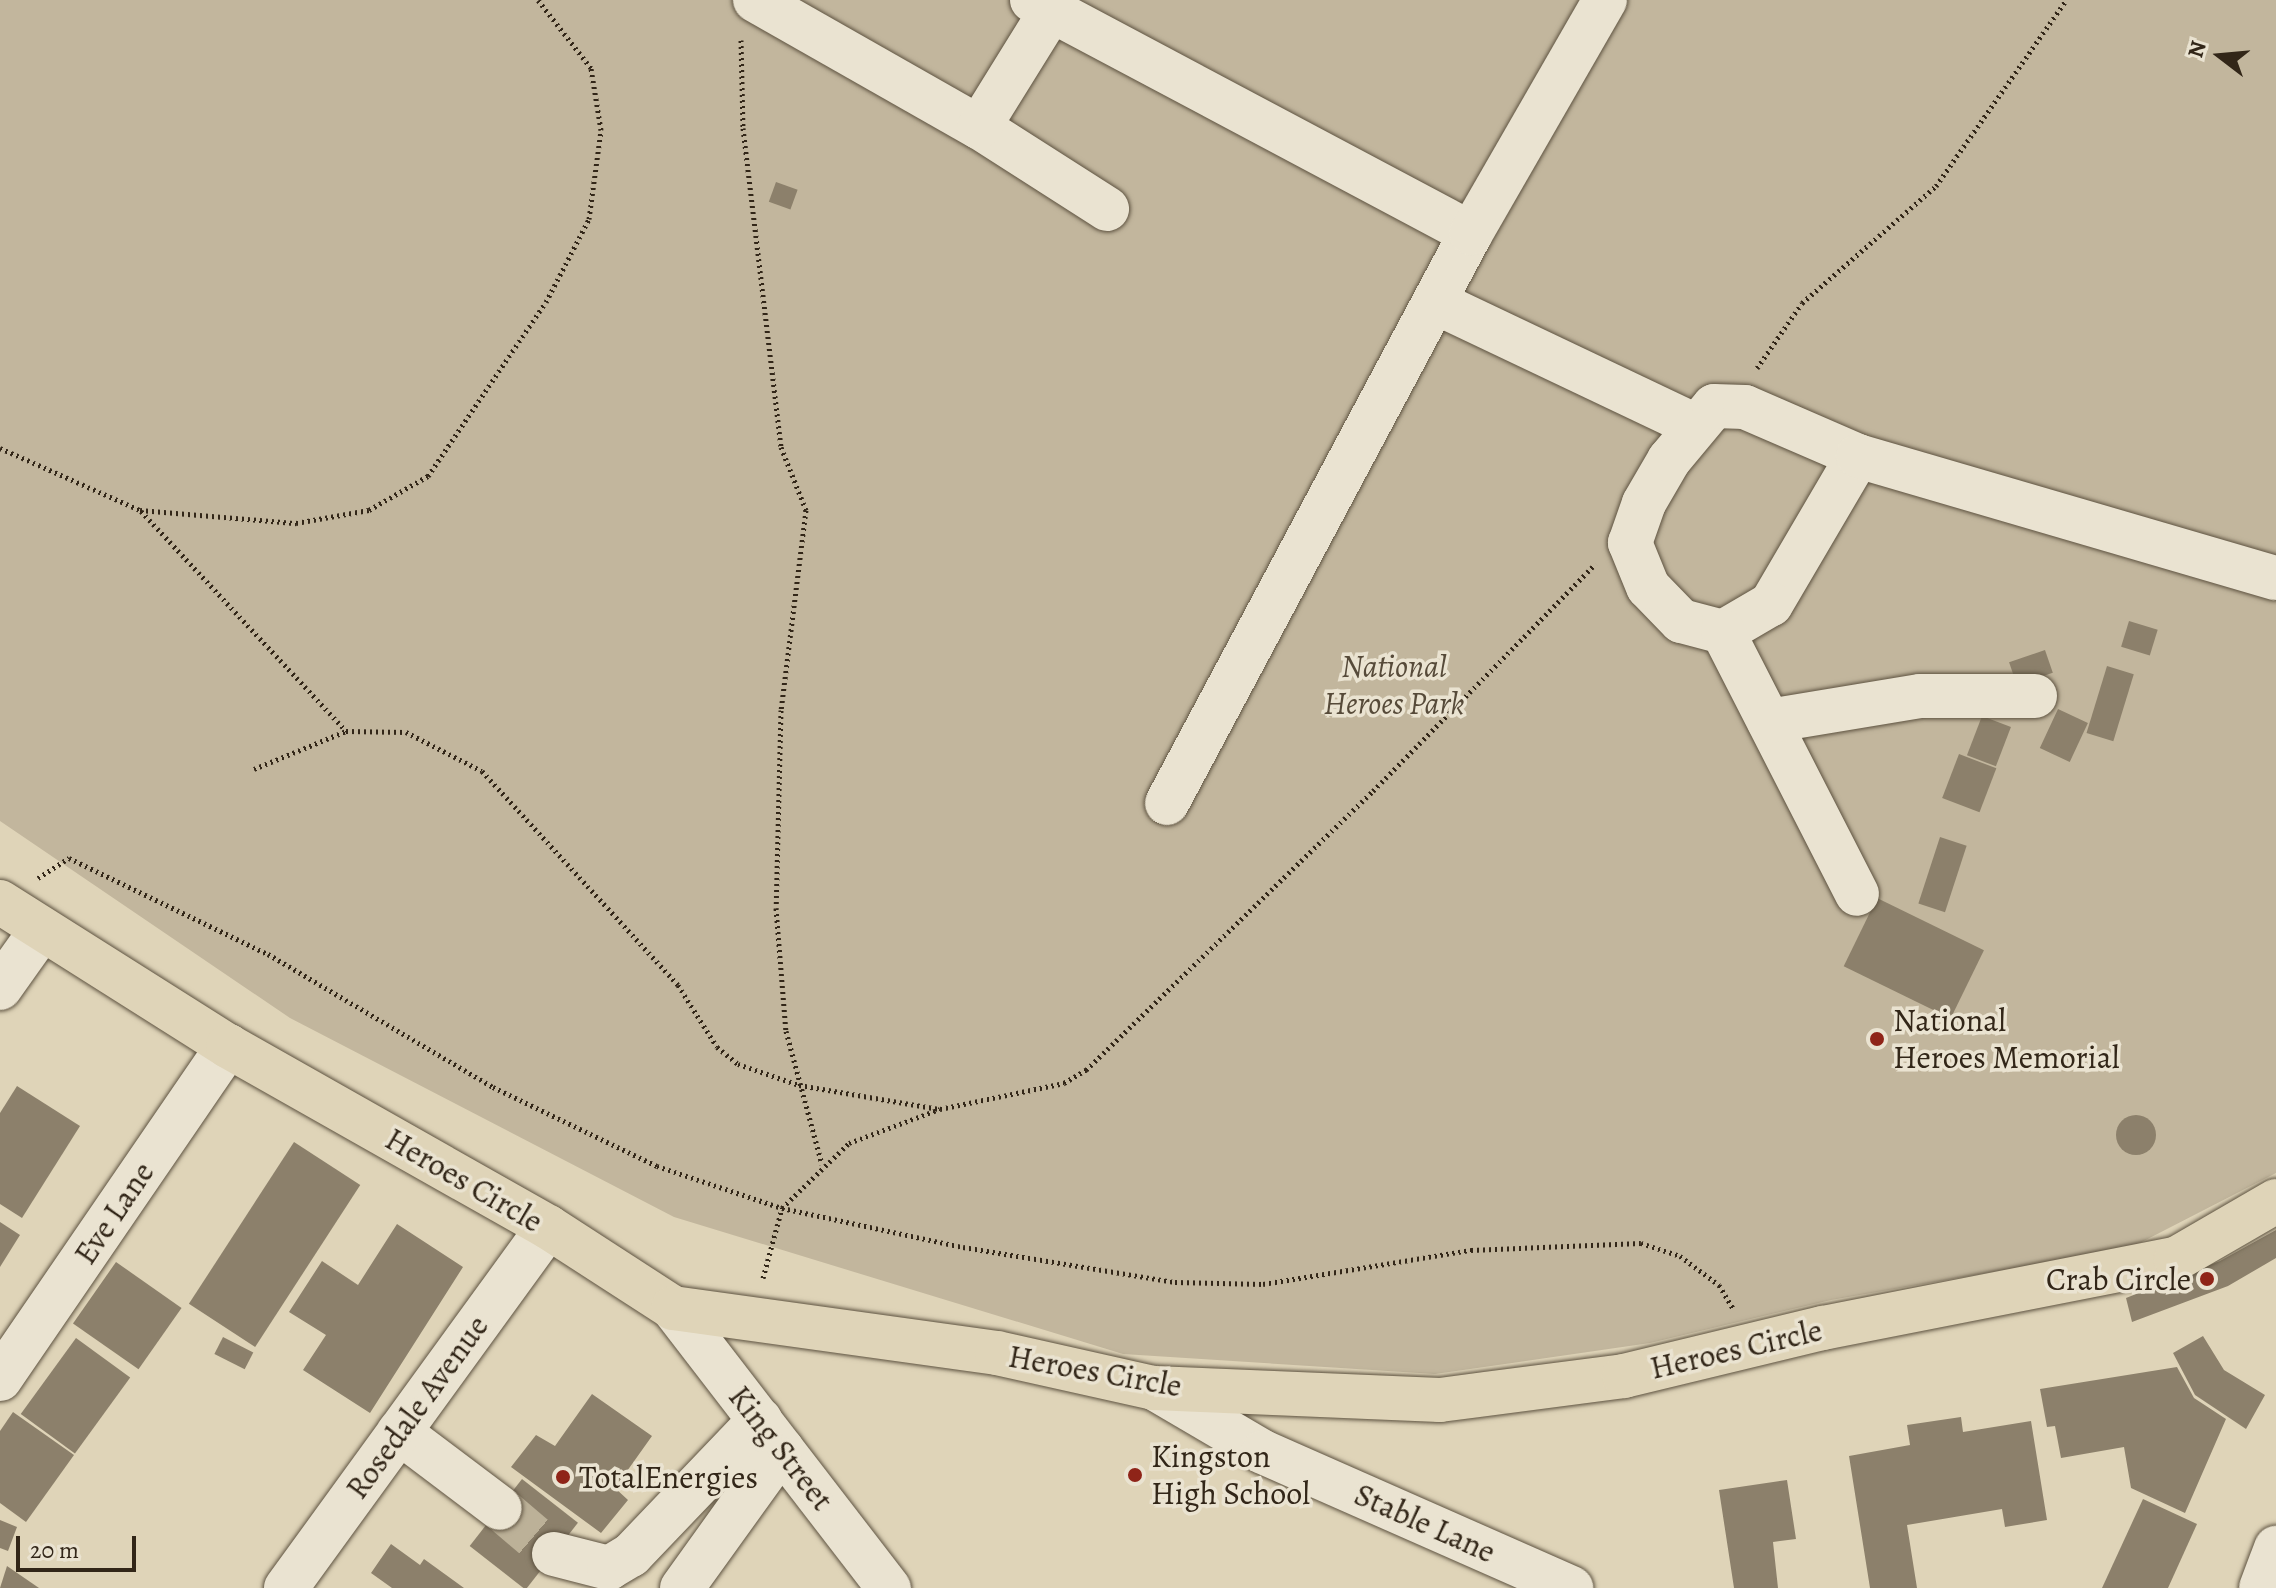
<!DOCTYPE html>
<style>
body{margin:0}
#map{position:relative;width:2276px;height:1588px;overflow:hidden;background:#dfd4b8;font-family:Alegreya,serif}
div>[style]{position:absolute}
[style*='--x']{left:calc(var(--x)*1px);top:calc(var(--y)*1px);width:calc(var(--w)*1px);rotate:calc(var(--a)*1deg)}
.green>*{inset:0;background:#c2b69d}
.building>*{inset:0;background:#8c806b;transform-origin:0 0}
.round{border-radius:50%}
.minor-tunnel>*{height:44px;margin-top:-22px;transform-origin:0;background:repeating-linear-gradient(90deg,#bcb198 0 44px,transparent 0 66px)}
.path>*{height:5px;margin-top:-2.5px;transform-origin:0;background:repeating-linear-gradient(90deg,#322618 0 2px,transparent 0 6px)}
.roads{filter:drop-shadow(0 0 2px #5d5240) drop-shadow(0 0 2px #5d5240)}
.minor>*{height:44px;margin:-22px;padding:0 22px;transform-origin:22px;border-radius:22px;background:#eae3d1}
.major>*{height:44px;margin:-22px;padding:0 22px;transform-origin:22px;border-radius:22px;background:#dfd4b8}
.dots>*{width:22px;height:22px;translate:-50% -50%;box-sizing:border-box;border:4px solid #eae3d1;border-radius:50%}
span{translate:-50% -50%;white-space:nowrap;text-align:center;line-height:1.15;-webkit-text-stroke:7px #eae3d1;paint-order:stroke}
.park-label{font-size:32px;color:#564a39;font-style:italic}
.poi-label{font-size:32px;color:#322618}
.left{translate:0 -50%;text-align:left}
.right{translate:-100% -50%;text-align:right}
.street-label{font-size:32px;color:#322618}
.north{position:absolute;left:2180px;top:16px;width:80px;height:80px;-webkit-text-stroke:6px #eae3d1;paint-order:stroke;rotate:286deg;font-size:22px;font-weight:700;line-height:32px;text-align:center;color:#322618}
.north::after{content:'';display:block;margin:auto;width:28px;height:36px;background:#322618;clip-path:polygon(50% 0,100% 100%,50% 72%,0 100%)}
.scale{position:absolute;left:16px;top:1536px;width:120px;height:36px;box-sizing:border-box;border:4px solid #322618;border-top:0;padding-left:10px;font-size:24px;line-height:28px;white-space:nowrap;color:#322618;-webkit-text-stroke:6px #eae3d1;paint-order:stroke}
</style>
<div id="map">
<div class="green">
<i style="clip-path:polygon(0 0,2276px 0,2276px 1173px,2130px 1248px,1831px 1300px,1650px 1343px,1435px 1374px,1123px 1354px,674px 1217px,290px 1018px,0 821px)"></i>
</div>
<div class="building">
<i style="left:776px;top:182px;width:23px;height:21px;rotate:20deg"></i>
<i style="left:2129px;top:621px;width:30px;height:27px;rotate:17deg"></i>
<i style="left:2045px;top:650px;width:24px;height:38px;rotate:71deg"></i>
<i style="left:2107px;top:666px;width:28px;height:70px;rotate:17deg"></i>
<i style="left:2058px;top:709px;width:33px;height:43px;rotate:25deg"></i>
<i style="left:1982px;top:716px;width:31px;height:42px;rotate:21deg"></i>
<i style="left:1959px;top:754px;width:40px;height:47px;rotate:21deg"></i>
<i style="left:1940px;top:837px;width:28px;height:70px;rotate:18deg"></i>
<i style="left:1877px;top:898px;width:119px;height:76px;rotate:26deg"></i>
<i style="clip-path:polygon(17px 1086px,80px 1126px,22px 1218px,0 1204px,0 1113px)"></i>
<i class="round" style="left:2116px;top:1115px;width:40px;height:40px"></i>
<i style="left:294px;top:1142px;width:79px;height:193px;rotate:33deg"></i>
<i style="clip-path:polygon(0 1222px,20px 1235px,0 1267px)"></i>
<i style="clip-path:polygon(397px 1224px,463px 1267px,370px 1413px,303px 1370px,326px 1335px,289px 1312px,322px 1261px,358px 1285px)"></i>
<i style="clip-path:polygon(2276px 1230px,2276px 1258px,2228px 1286px,2132px 1322px,2126px 1298px,2220px 1261px)"></i>
<i style="left:116px;top:1262px;width:80px;height:75px;rotate:35deg"></i>
<i style="clip-path:polygon(2203px 1336px,2224px 1370px,2265px 1395px,2246px 1429px,2195px 1395px,2173px 1353px)"></i>
<i style="left:223px;top:1337px;width:34px;height:19px;rotate:27deg"></i>
<i style="left:76px;top:1338px;width:67px;height:94px;rotate:36deg"></i>
<i style="clip-path:polygon(2177px 1367px,2194px 1398px,2226px 1419px,2185px 1513px,2131px 1488px,2124px 1447px,2061px 1458px,2055px 1426px,2047px 1427px,2040px 1389px)"></i>
<i style="clip-path:polygon(592px 1394px,652px 1436px,615px 1488px,628px 1500px,601px 1533px,511px 1467px,536px 1435px,555px 1446px)"></i>
<i style="clip-path:polygon(13px 1412px,74px 1455px,26px 1522px,0 1503px,0 1431px)"></i>
<i style="clip-path:polygon(1961px 1417px,1963px 1432px,2031px 1421px,2047px 1520px,2005px 1527px,2002px 1509px,1907px 1525px,1917px 1588px,1870px 1588px,1849px 1456px,1910px 1445px,1907px 1425px)"></i>
<i style="left:522px;top:1479px;width:71px;height:85px;rotate:38deg"></i>
<i style="clip-path:polygon(1787px 1480px,1796px 1539px,1773px 1542px,1778px 1588px,1734px 1588px,1719px 1490px)"></i>
<i style="clip-path:polygon(2143px 1499px,2197px 1524px,2168px 1588px,2102px 1588px)"></i>
<i style="clip-path:polygon(0 1520px,17px 1527px,8px 1551px,0 1548px)"></i>
<i style="clip-path:polygon(391px 1544px,420px 1565px,424px 1559px,464px 1588px,392px 1588px,371px 1573px)"></i>
<i style="clip-path:polygon(7px 1566px,39px 1588px,0 1588px)"></i>
</div>
<div class="minor-tunnel">
<i style="--x:500;--y:1508;--w:71;--a:40.4"></i>
</div>
<div class="path">
<i style="--x:741;--y:40;--w:88;--a:88.7"></i>
<i style="--x:743;--y:128;--w:321;--a:83.2"></i>
<i style="--x:781;--y:447;--w:68;--a:68.4"></i>
<i style="--x:806;--y:510;--w:202;--a:97.1"></i>
<i style="--x:781;--y:710;--w:198;--a:91.4"></i>
<i style="--x:776;--y:908;--w:123;--a:85.4"></i>
<i style="--x:786;--y:1031;--w:138;--a:74.9"></i>
<i style="--x:1757;--y:368;--w:79;--a:-55.3"></i>
<i style="--x:1802;--y:303;--w:178;--a:-41.1"></i>
<i style="--x:1936;--y:186;--w:227;--a:-55"></i>
<i style="--x:0;--y:448;--w:153;--a:23.9"></i>
<i style="--x:140;--y:510;--w:157;--a:4.8"></i>
<i style="--x:296;--y:523;--w:74;--a:-10.1"></i>
<i style="--x:369;--y:510;--w:68;--a:-30"></i>
<i style="--x:428;--y:476;--w:210;--a:-55.9"></i>
<i style="--x:546;--y:302;--w:93;--a:-62.6"></i>
<i style="--x:589;--y:219;--w:90;--a:-82.3"></i>
<i style="--x:601;--y:130;--w:63;--a:-99.2"></i>
<i style="--x:591;--y:68;--w:86;--a:-127.9"></i>
<i style="--x:141;--y:511;--w:301;--a:47"></i>
<i style="--x:254;--y:769;--w:100;--a:-22.4"></i>
<i style="--x:346;--y:731;--w:60;--a:1"></i>
<i style="--x:406;--y:732;--w:85;--a:27.2"></i>
<i style="--x:482;--y:771;--w:290;--a:47.5"></i>
<i style="--x:678;--y:985;--w:73;--a:57.8"></i>
<i style="--x:717;--y:1047;--w:27;--a:39"></i>
<i style="--x:738;--y:1064;--w:65;--a:19"></i>
<i style="--x:799;--y:1085;--w:142;--a:9.7"></i>
<i style="--x:38;--y:878;--w:37;--a:-33"></i>
<i style="--x:69;--y:858;--w:221;--a:25.8"></i>
<i style="--x:268;--y:954;--w:261;--a:30.6"></i>
<i style="--x:493;--y:1087;--w:182;--a:25.7"></i>
<i style="--x:657;--y:1166;--w:132;--a:18.6"></i>
<i style="--x:782;--y:1208;--w:185;--a:12.2"></i>
<i style="--x:963;--y:1247;--w:215;--a:9.4"></i>
<i style="--x:1175;--y:1282;--w:88;--a:1.3"></i>
<i style="--x:1263;--y:1284;--w:211;--a:-9.3"></i>
<i style="--x:1471;--y:1250;--w:170;--a:-2.4"></i>
<i style="--x:1641;--y:1243;--w:41;--a:18.4"></i>
<i style="--x:1680;--y:1256;--w:49;--a:36.6"></i>
<i style="--x:1719;--y:1285;--w:27;--a:59"></i>
<i style="--x:763;--y:1278;--w:73;--a:-74.8"></i>
<i style="--x:782;--y:1208;--w:93;--a:-44.1"></i>
<i style="--x:849;--y:1143;--w:97;--a:-20.5"></i>
<i style="--x:940;--y:1109;--w:127;--a:-11.8"></i>
<i style="--x:1064;--y:1083;--w:26;--a:-31"></i>
<i style="--x:1086;--y:1070;--w:400;--a:-44.2"></i>
<i style="--x:1373;--y:791;--w:318;--a:-45.6"></i>
</div>
<div class="roads">
<div class="minor">
<i style="--x:755;--y:0;--w:257;--a:29.6"></i>
<i style="--x:979;--y:127;--w:152;--a:32.6"></i>
<i style="--x:1032;--y:0;--w:497;--a:28"></i>
<i style="--x:979;--y:127;--w:137;--a:-58.2"></i>
<i style="--x:1435;--y:302;--w:287;--a:25.4"></i>
<i style="--x:1858;--y:456;--w:172;--a:120.4"></i>
<i style="--x:1771;--y:604;--w:56;--a:149.7"></i>
<i style="--x:1723;--y:632;--w:43;--a:-165.3"></i>
<i style="--x:1681;--y:621;--w:47;--a:-134.1"></i>
<i style="--x:1648;--y:587;--w:48;--a:-112.2"></i>
<i style="--x:1630;--y:543;--w:42;--a:-70.7"></i>
<i style="--x:1644;--y:503;--w:50;--a:-59.8"></i>
<i style="--x:1669;--y:460;--w:70;--a:-50.2"></i>
<i style="--x:1714;--y:406;--w:31;--a:2"></i>
<i style="--x:1745;--y:407;--w:123;--a:23.4"></i>
<i style="--x:1858;--y:456;--w:435;--a:16.3"></i>
<i style="--x:1723;--y:632;--w:294;--a:62.9"></i>
<i style="--x:1769;--y:721;--w:153;--a:-9.4"></i>
<i style="--x:1920;--y:696;--w:115;--a:0"></i>
<i style="--x:1167;--y:803;--w:646;--a:-61.93"></i>
<i style="--x:1471;--y:233;--w:269;--a:-60.1"></i>
<i style="--x:0;--y:988;--w:72;--a:-54.6"></i>
<i style="--x:673;--y:1308;--w:354;--a:52.4"></i>
<i style="--x:0;--y:1379;--w:404;--a:-55.6"></i>
<i style="--x:1154;--y:1388;--w:126;--a:30.4"></i>
<i style="--x:1263;--y:1452;--w:337;--a:23.8"></i>
<i style="--x:399;--y:1432;--w:126;--a:37"></i>
<i style="--x:554;--y:1554;--w:57;--a:14.3"></i>
<i style="--x:609;--y:1568;--w:26;--a:-31"></i>
<i style="--x:631;--y:1555;--w:187;--a:-46.3"></i>
<i style="--x:286;--y:1588;--w:446;--a:-54"></i>
<i style="--x:682;--y:1588;--w:171;--a:-54.3"></i>
<i style="--x:2261;--y:1588;--w:43;--a:-69.4"></i>
</div>
<div class="major">
<i style="--x:0;--y:902;--w:270;--a:32.3"></i>
<i style="--x:228;--y:1046;--w:368;--a:29.5"></i>
<i style="--x:548;--y:1227;--w:149;--a:32.9"></i>
<i style="--x:673;--y:1308;--w:327;--a:7.9"></i>
<i style="--x:997;--y:1353;--w:161;--a:12.6"></i>
<i style="--x:1154;--y:1388;--w:286;--a:2.4"></i>
<i style="--x:1440;--y:1400;--w:186;--a:-7.4"></i>
<i style="--x:1624;--y:1376;--w:205;--a:-13.6"></i>
<i style="--x:1823;--y:1328;--w:360;--a:-11.1"></i>
<i style="--x:2176;--y:1259;--w:116;--a:-30.1"></i>
</div>
</div>
<div class="dots">
<i style="left:1877px;top:1039px;background:#8f2418"></i>
<i style="left:2207px;top:1279px;background:#8f2418"></i>
<i style="left:1135px;top:1475px;background:#8f2418"></i>
<i style="left:563px;top:1477px;background:#8f2418"></i>
</div>
<div class="park-label">
<span style="left:1394px;top:685px">National<br>Heroes Park</span>
</div>
<div class="poi-label">
<span class="left" style="left:1893px;top:1039px">National<br>Heroes Memorial</span>
<span class="right" style="left:2191px;top:1279px">Crab Circle</span>
<span class="left" style="left:1151px;top:1475px">Kingston<br>High School</span>
<span class="left" style="left:579px;top:1477px">TotalEnergies</span>
</div>
<div class="street-label">
<span style="left:464px;top:1180px;rotate:30deg">Heroes Circle</span>
<span style="left:114px;top:1213px;rotate:-56deg">Eve Lane</span>
<span style="left:1736px;top:1349px;rotate:-13deg">Heroes Circle</span>
<span style="left:1095px;top:1371px;rotate:10deg">Heroes Circle</span>
<span style="left:417px;top:1407px;rotate:-54deg">Rosedale Avenue</span>
<span style="left:781px;top:1448px;rotate:52deg">King Street</span>
<span style="left:1425px;top:1523px;rotate:24deg">Stable Lane</span>
</div>
<div class="north">N</div>
<div class="scale">20 m</div>
</div>
